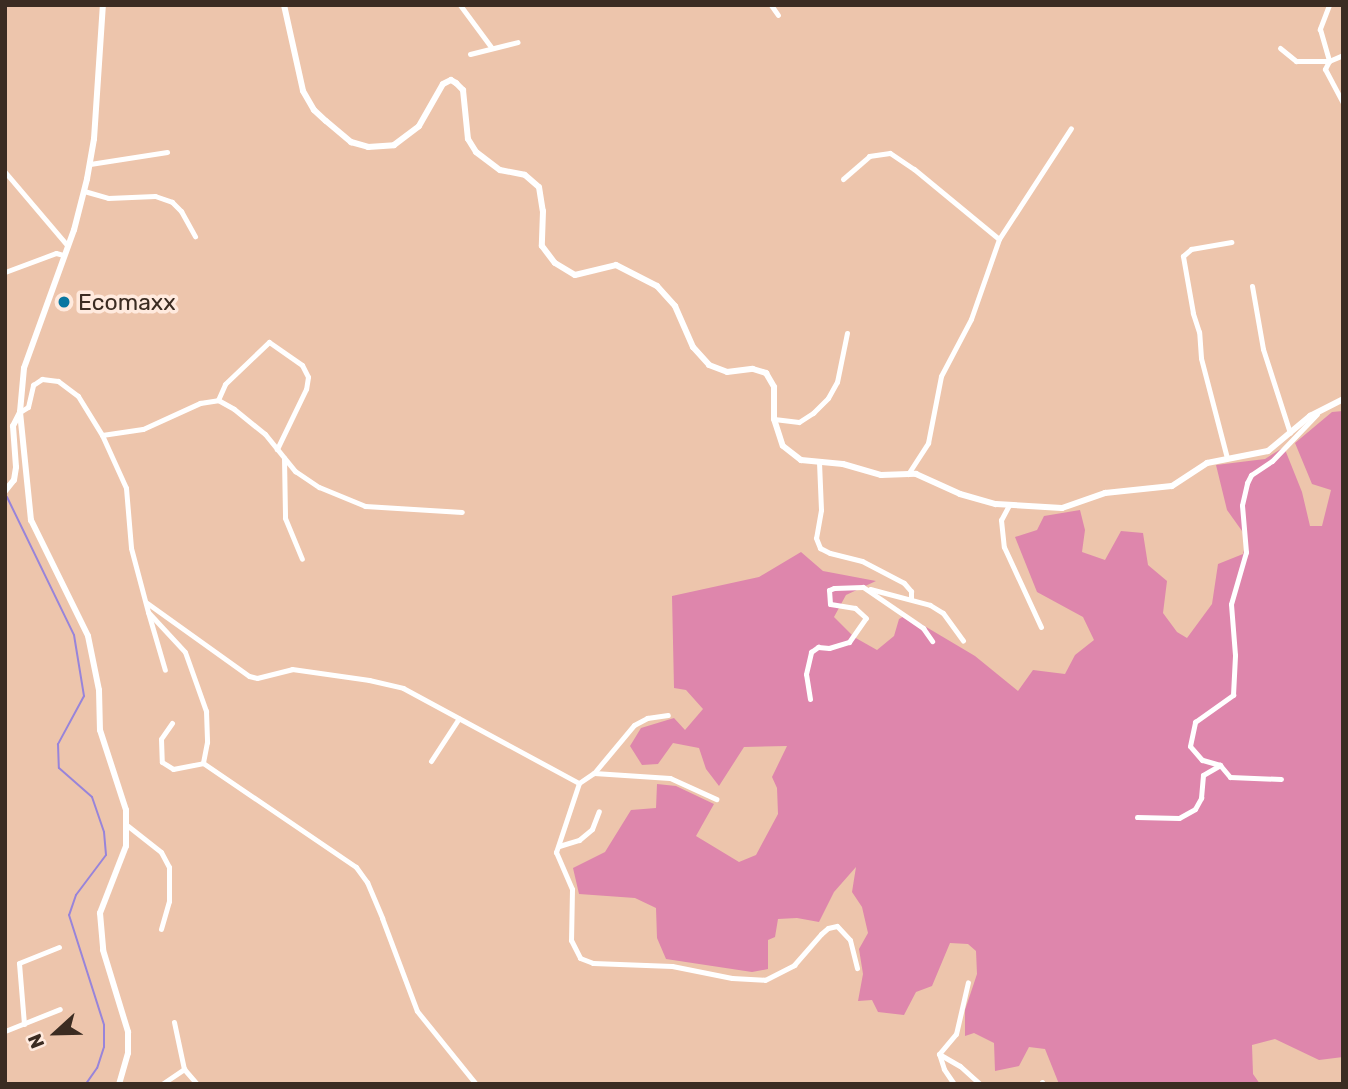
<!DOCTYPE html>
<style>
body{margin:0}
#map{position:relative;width:1348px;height:1089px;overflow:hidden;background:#edc5ac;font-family:Rubik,sans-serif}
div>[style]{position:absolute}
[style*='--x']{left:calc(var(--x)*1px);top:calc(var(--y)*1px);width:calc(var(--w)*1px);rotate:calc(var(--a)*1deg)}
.green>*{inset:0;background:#de86ac}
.stream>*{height:2px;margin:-1px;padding:0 1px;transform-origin:1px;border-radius:1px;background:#9884da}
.minor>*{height:5px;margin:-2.5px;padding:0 2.5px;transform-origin:2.5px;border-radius:2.5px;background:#fff}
.tertiary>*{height:6px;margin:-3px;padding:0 3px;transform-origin:3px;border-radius:3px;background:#fff}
.dots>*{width:19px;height:19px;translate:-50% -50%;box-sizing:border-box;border:4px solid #ffeade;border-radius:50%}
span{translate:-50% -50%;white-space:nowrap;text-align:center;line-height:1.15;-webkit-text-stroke:7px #ffeade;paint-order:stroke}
.poi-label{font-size:23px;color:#3b2c22}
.left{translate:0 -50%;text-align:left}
.frame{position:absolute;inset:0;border:7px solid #3b2c22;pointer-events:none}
.north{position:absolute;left:21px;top:998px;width:70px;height:70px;-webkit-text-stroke:5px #ffeade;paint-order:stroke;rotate:248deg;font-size:19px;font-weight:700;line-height:28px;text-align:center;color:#3b2c22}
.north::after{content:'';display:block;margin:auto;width:24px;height:32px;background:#3b2c22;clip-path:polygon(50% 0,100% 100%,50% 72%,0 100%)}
</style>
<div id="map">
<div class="green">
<i style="clip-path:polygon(1343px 411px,1343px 1057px,1319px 1060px,1275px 1039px,1252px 1045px,1253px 1074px,1260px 1084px,1059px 1084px,1045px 1049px,1029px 1047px,1019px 1066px,995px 1071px,994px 1043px,974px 1033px,965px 1036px,965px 1010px,977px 974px,976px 951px,968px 944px,950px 943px,932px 986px,916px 992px,904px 1015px,878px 1012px,872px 1000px,858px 1001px,863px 974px,859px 949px,868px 933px,862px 907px,852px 892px,856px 867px,834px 892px,819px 922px,797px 918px,778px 919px,775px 937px,768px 940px,768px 969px,752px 972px,666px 959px,657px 938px,656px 908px,635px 898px,579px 894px,573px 868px,605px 852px,631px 810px,656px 808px,657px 784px,676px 786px,714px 804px,696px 836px,739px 862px,756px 855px,778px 814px,777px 788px,772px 777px,787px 746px,744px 747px,719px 786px,706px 769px,699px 748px,673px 743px,658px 764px,642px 765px,630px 746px,641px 728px,674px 718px,685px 730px,703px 709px,686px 690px,674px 688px,672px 596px,759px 577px,801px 552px,823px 571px,876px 581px,846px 595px,834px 617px,854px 637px,877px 650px,894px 636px,899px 619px,906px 615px,975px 656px,1018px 691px,1033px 670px,1065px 674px,1075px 655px,1094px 640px,1083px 617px,1037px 592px,1015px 537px,1037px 530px,1044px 516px,1080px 510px,1085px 530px,1082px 552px,1105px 560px,1121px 531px,1143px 533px,1148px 565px,1167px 581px,1163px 613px,1177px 632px,1187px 638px,1212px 604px,1218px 564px,1243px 554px,1247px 538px,1227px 510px,1216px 465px,1265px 459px,1284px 447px,1302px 492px,1310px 526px,1322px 526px,1331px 490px,1312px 484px,1295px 443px,1332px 412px)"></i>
</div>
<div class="stream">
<i style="--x:7;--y:497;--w:153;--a:64.1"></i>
<i style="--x:74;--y:635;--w:62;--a:80.7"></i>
<i style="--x:84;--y:696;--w:55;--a:118.4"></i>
<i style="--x:58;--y:744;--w:24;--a:88"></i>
<i style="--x:59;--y:768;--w:44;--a:41.3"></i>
<i style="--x:92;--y:797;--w:37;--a:71"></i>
<i style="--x:104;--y:832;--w:23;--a:85"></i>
<i style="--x:106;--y:855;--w:50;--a:126.9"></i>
<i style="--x:76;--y:895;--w:21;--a:109"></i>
<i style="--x:69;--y:915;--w:115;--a:72.3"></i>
<i style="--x:104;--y:1025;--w:22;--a:90"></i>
<i style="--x:104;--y:1047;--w:22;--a:108"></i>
<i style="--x:97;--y:1068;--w:19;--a:125"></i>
</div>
<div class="minor">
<i style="--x:460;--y:5;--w:52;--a:53.6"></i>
<i style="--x:771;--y:5;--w:12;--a:55"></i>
<i style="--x:1329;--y:5;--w:26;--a:111"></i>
<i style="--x:1320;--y:29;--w:33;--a:74"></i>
<i style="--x:1280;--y:48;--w:21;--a:39"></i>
<i style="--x:1296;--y:61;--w:33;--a:0"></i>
<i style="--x:1329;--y:61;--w:15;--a:-23"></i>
<i style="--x:470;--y:54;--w:49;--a:-14"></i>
<i style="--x:1329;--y:61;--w:9;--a:117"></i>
<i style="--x:1325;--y:69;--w:38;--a:62"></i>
<i style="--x:90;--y:164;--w:78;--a:-8.9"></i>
<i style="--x:5;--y:172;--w:96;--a:49.7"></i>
<i style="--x:843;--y:179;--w:35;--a:-41"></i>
<i style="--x:869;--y:156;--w:21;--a:-8"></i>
<i style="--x:890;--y:153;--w:29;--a:34"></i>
<i style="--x:914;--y:169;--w:110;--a:39.5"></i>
<i style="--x:84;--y:191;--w:25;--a:16"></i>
<i style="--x:108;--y:198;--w:47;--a:-2.4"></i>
<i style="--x:155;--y:196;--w:18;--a:19"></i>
<i style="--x:172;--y:202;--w:13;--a:45"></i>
<i style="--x:181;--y:211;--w:29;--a:61"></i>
<i style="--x:5;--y:272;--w:54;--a:-20.4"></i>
<i style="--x:56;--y:253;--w:7;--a:16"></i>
<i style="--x:1252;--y:286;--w:64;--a:80.1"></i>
<i style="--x:1263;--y:349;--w:88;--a:72.2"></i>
<i style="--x:218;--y:400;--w:17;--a:-66"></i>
<i style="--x:225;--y:384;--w:61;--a:-43.7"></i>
<i style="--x:269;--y:342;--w:40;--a:34.9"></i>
<i style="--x:302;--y:365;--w:13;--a:63"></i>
<i style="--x:308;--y:377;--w:12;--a:99"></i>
<i style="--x:306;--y:389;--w:67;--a:115.8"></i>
<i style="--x:20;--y:412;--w:9;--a:-32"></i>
<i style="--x:28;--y:407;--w:23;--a:-77"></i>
<i style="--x:33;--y:385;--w:11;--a:-34"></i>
<i style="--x:42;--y:379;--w:16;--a:7"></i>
<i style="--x:58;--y:381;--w:25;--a:37"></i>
<i style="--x:78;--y:396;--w:46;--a:58.4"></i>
<i style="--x:102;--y:435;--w:58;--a:65.6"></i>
<i style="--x:126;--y:488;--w:60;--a:85.2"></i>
<i style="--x:131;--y:548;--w:66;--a:75.1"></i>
<i style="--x:148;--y:612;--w:54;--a:47.2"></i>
<i style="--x:185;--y:652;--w:63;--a:70.4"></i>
<i style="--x:206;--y:711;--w:31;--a:88"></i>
<i style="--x:207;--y:742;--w:21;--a:101"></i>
<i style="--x:774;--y:419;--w:25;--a:7"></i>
<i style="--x:799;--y:422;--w:17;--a:-33"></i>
<i style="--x:813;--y:413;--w:21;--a:-45"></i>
<i style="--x:828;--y:398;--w:18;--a:-61"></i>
<i style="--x:837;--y:382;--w:50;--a:-78.5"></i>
<i style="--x:102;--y:435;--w:41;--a:-8.3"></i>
<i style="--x:143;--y:429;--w:63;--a:-24.5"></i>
<i style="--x:200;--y:403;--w:18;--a:-9"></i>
<i style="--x:218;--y:400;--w:18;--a:29"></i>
<i style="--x:234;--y:409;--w:40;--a:39"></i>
<i style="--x:265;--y:434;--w:48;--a:51"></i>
<i style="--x:295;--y:471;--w:29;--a:34"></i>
<i style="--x:319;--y:487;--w:50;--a:22.4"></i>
<i style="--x:365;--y:506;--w:97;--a:3.5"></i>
<i style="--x:284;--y:458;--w:60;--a:89"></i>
<i style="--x:285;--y:518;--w:44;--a:67.5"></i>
<i style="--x:1227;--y:458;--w:103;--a:-104.6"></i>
<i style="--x:1201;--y:358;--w:26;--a:-94"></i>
<i style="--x:1199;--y:332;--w:20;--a:-108"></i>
<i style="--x:1193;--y:313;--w:58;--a:-100"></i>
<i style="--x:1183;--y:256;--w:11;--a:-41"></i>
<i style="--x:1191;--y:249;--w:41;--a:-9.9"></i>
<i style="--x:819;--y:462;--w:48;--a:87.6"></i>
<i style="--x:821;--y:510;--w:28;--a:100"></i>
<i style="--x:816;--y:538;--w:11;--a:68"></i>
<i style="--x:820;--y:548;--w:11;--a:27"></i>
<i style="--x:830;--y:553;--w:33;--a:14"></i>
<i style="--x:862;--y:561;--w:47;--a:27.6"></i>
<i style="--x:904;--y:583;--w:11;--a:49"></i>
<i style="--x:911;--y:591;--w:7;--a:90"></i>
<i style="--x:908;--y:474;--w:37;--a:-57"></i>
<i style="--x:928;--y:443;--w:68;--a:-79"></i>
<i style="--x:941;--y:376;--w:64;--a:-62.2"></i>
<i style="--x:971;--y:319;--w:85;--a:-70.7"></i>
<i style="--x:999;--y:239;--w:132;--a:-57"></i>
<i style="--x:1009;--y:505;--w:17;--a:118"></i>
<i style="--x:1001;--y:520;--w:27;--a:84"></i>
<i style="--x:1004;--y:547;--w:88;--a:65.2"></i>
<i style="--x:870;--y:589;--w:62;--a:14.9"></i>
<i style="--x:930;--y:605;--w:15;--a:32"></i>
<i style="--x:943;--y:613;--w:34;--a:54"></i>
<i style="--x:147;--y:603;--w:125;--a:35.6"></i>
<i style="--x:249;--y:676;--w:8;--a:14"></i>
<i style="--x:257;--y:678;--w:36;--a:-14"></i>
<i style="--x:292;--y:669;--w:78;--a:8.1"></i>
<i style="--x:369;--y:680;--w:35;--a:13"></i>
<i style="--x:403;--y:688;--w:200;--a:28.4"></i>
<i style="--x:148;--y:612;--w:60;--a:73.7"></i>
<i style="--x:810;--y:699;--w:25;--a:-99"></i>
<i style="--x:806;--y:674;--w:23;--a:-77"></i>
<i style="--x:811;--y:652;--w:9;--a:-36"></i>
<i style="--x:818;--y:647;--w:11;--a:5"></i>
<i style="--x:829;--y:648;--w:21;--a:-17"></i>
<i style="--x:849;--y:642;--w:29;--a:-55"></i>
<i style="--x:866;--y:618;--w:15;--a:-138"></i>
<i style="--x:855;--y:608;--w:25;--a:-171"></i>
<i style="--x:830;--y:604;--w:14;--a:-94"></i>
<i style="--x:829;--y:590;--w:5;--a:-22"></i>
<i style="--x:834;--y:588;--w:29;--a:-2"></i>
<i style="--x:863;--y:587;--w:73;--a:34.3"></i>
<i style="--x:923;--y:628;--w:16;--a:55"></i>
<i style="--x:172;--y:723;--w:19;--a:125"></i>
<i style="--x:161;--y:739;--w:23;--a:88"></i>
<i style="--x:162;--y:762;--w:13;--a:32"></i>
<i style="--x:173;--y:769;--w:31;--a:-11"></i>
<i style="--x:431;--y:761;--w:51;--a:-56.9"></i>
<i style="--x:203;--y:763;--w:185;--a:34.2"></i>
<i style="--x:356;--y:867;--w:19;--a:54"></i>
<i style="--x:367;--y:882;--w:39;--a:67"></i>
<i style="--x:382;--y:918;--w:99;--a:69.4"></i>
<i style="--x:417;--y:1011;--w:94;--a:51.1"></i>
<i style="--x:594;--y:773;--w:76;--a:3.8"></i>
<i style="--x:670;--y:778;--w:51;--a:24.5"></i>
<i style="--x:1281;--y:779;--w:51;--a:-177.8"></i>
<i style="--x:1230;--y:777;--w:16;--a:-130"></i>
<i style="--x:1220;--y:765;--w:19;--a:-164"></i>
<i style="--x:1202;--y:760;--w:18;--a:-131"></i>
<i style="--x:1190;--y:746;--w:25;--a:-78"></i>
<i style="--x:1195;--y:722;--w:47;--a:-35.4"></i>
<i style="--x:1233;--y:695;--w:40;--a:-87.1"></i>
<i style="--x:1235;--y:655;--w:51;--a:-94.5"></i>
<i style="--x:1231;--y:604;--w:54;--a:-73.9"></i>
<i style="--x:1246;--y:552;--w:47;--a:-94.9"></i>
<i style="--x:1242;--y:505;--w:23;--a:-77"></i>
<i style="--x:1247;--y:483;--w:9;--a:-63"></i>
<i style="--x:1251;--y:475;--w:25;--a:-34"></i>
<i style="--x:1272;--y:461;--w:65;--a:-46.2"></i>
<i style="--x:579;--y:783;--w:73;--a:108.4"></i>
<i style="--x:556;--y:852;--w:40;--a:66.6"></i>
<i style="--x:572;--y:889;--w:51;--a:91.1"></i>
<i style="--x:571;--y:940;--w:20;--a:63"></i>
<i style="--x:580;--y:958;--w:14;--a:21"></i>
<i style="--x:593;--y:963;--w:79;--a:2.2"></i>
<i style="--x:672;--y:966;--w:61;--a:11.3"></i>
<i style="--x:732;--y:978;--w:33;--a:3"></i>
<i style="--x:765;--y:980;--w:33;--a:-27"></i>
<i style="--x:794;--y:965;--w:41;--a:-48.9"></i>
<i style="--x:821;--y:934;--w:9;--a:-41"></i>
<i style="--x:828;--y:928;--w:9;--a:-13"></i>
<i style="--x:837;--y:926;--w:19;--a:47"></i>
<i style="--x:850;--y:940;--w:29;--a:76"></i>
<i style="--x:579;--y:783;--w:18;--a:-34"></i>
<i style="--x:594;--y:773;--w:62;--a:-50.2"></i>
<i style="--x:634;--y:725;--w:15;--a:-28"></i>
<i style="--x:647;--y:718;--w:21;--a:-8"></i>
<i style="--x:1137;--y:817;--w:42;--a:1.4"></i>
<i style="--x:1179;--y:818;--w:18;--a:-29"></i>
<i style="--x:1195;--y:809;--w:13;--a:-61"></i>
<i style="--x:1201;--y:798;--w:23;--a:-85"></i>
<i style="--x:1203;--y:775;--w:20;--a:-30"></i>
<i style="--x:128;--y:826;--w:42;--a:38.2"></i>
<i style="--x:161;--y:852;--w:17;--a:62"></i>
<i style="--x:169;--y:867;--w:34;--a:90"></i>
<i style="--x:169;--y:901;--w:29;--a:106"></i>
<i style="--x:559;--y:846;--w:21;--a:-17"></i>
<i style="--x:579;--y:840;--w:17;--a:-40"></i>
<i style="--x:592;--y:829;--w:19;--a:-69"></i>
<i style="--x:174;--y:1022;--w:48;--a:78"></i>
<i style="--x:24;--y:1024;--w:61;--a:-94.7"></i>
<i style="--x:19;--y:963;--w:43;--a:-21.8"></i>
<i style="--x:5;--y:1031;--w:59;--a:-21.8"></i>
<i style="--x:939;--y:1054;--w:26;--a:-50"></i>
<i style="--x:956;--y:1034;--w:53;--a:-77"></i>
<i style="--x:184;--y:1069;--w:20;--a:49"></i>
<i style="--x:1042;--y:1082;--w:2;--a:63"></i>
<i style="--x:162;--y:1084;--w:27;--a:-34"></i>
<i style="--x:954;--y:1084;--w:18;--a:-124"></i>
<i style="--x:944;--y:1069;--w:16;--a:-108"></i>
<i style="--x:939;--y:1054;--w:24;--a:30"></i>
<i style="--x:960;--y:1066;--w:27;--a:42"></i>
</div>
<div class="tertiary">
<i style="--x:284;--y:5;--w:88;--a:77.5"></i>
<i style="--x:303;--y:91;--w:22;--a:60"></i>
<i style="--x:314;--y:110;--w:16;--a:43"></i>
<i style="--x:326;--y:121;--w:33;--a:40"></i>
<i style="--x:351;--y:142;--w:18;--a:16"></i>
<i style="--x:368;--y:147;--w:26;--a:-4"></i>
<i style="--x:394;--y:145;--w:31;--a:-37"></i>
<i style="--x:419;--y:126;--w:48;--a:-60.3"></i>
<i style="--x:443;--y:84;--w:9;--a:-27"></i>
<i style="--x:451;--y:80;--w:6;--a:31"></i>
<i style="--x:456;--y:83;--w:10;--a:45"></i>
<i style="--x:463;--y:90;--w:49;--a:84.2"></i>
<i style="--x:468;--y:139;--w:15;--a:58"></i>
<i style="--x:476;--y:152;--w:30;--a:37"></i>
<i style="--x:500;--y:170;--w:25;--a:11"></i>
<i style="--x:525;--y:175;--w:18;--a:41"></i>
<i style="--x:539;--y:187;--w:24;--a:81"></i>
<i style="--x:543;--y:211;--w:35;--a:92"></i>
<i style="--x:542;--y:246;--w:21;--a:53"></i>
<i style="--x:555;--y:263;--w:23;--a:31"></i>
<i style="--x:575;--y:275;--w:42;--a:-13.7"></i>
<i style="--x:616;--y:265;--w:46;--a:27.1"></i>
<i style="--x:657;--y:286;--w:27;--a:48"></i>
<i style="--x:675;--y:306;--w:45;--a:66.3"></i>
<i style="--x:693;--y:347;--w:24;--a:48"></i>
<i style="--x:709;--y:365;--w:19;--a:21"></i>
<i style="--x:727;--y:372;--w:26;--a:-7"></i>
<i style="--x:753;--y:369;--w:14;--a:17"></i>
<i style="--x:766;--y:373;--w:16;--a:60"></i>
<i style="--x:774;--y:387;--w:32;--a:90"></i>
<i style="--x:774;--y:419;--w:28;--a:72"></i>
<i style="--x:783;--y:446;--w:23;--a:38"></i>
<i style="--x:801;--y:460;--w:42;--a:5.4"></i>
<i style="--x:843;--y:464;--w:40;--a:16"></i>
<i style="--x:881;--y:475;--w:35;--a:-2"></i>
<i style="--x:916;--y:474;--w:48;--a:24.4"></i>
<i style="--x:960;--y:494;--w:37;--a:16"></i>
<i style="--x:996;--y:504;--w:66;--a:3.5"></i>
<i style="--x:1062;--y:508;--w:46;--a:-19.2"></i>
<i style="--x:1105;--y:493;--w:67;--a:-6"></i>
<i style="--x:1172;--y:486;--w:42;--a:-33.3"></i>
<i style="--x:1207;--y:463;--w:62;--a:-11.1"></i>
<i style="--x:1268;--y:451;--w:55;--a:-39.8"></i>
<i style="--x:1310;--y:416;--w:37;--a:-27"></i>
<i style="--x:20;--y:412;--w:109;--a:84.2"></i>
<i style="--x:31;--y:520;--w:129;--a:63.8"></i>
<i style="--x:88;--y:636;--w:55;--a:78.5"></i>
<i style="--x:99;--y:690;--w:40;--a:88.6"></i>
<i style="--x:100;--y:730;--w:84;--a:72"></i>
<i style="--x:126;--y:810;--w:36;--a:90"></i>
<i style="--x:126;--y:846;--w:72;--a:111.2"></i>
<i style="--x:100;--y:913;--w:37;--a:85"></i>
<i style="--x:103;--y:950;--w:86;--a:73"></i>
<i style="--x:128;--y:1032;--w:21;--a:90"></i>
<i style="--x:128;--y:1053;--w:32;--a:106"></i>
<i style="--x:5;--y:491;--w:14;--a:-51"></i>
<i style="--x:14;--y:480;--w:13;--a:-81"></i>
<i style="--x:16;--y:467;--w:41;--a:-94.2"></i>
<i style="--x:13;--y:426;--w:16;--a:-63"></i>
<i style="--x:20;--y:412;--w:44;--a:-84.8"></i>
<i style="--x:24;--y:368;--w:147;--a:-70.1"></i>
<i style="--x:74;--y:230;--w:53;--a:-75.7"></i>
<i style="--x:87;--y:179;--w:41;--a:-80.1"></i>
<i style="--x:94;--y:139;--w:134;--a:-86.2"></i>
</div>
<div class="dots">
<i style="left:64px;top:302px;background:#0976a1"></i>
</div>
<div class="poi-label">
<span class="left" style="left:78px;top:302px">Ecomaxx</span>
</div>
<div class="frame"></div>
<div class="north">N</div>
</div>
